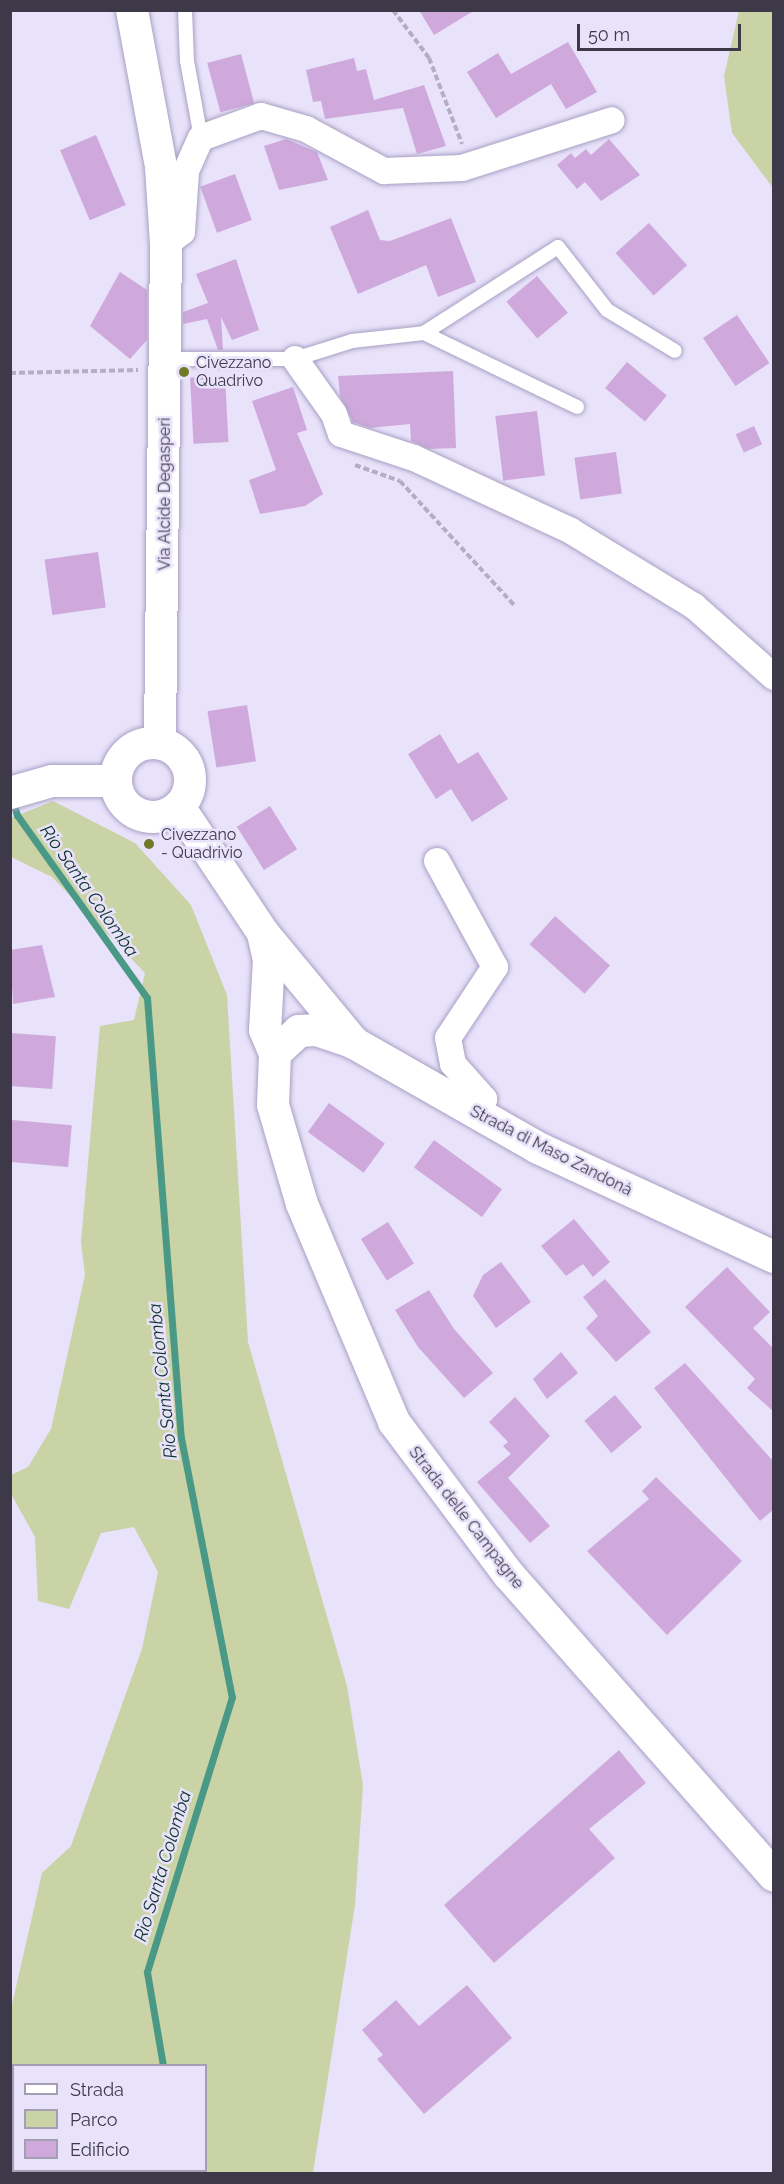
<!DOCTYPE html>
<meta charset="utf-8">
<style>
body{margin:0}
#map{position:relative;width:784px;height:2184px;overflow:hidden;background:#e8e2fa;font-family:Raleway,sans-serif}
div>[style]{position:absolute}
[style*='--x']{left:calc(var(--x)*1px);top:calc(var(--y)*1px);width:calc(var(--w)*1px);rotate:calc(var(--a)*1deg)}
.green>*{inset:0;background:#cad3a5}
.stream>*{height:7px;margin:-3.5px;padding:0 3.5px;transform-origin:3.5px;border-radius:3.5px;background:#4a9987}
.building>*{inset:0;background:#cfa9dc;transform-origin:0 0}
.path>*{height:4px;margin-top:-2px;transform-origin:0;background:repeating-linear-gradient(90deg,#b4aec4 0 6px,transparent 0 9px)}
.roads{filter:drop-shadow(0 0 2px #a89fc4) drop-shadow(0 0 2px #a89fc4)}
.service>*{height:14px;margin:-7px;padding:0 7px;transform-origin:7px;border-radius:7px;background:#fff}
.minor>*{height:26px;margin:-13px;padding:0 13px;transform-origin:13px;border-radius:13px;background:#fff}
.tertiary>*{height:32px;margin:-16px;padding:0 16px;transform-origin:16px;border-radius:16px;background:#fff}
.tertiary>.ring{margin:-16px;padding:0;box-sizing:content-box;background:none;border:32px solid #fff;border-radius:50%}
.dots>*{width:16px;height:16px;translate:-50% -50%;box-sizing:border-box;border:3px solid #e8e2fa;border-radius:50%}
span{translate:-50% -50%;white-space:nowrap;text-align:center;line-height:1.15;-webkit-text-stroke:5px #e8e2fa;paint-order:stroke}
.poi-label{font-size:16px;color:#3d3948}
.left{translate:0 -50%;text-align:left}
.street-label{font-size:16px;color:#3d3948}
.water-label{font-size:18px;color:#10362e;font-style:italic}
.frame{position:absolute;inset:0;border:12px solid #3d3948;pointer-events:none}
.legend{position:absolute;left:12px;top:2064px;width:195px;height:108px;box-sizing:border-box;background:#e8e2fa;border:2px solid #a49eb3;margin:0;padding:8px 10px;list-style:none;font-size:18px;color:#3d3948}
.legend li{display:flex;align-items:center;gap:12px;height:30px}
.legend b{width:30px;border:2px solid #a49eb3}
.scale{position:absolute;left:577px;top:24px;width:164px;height:27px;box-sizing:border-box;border:3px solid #3d3948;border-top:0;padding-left:8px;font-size:18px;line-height:21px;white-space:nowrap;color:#3d3948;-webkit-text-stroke:4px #e8e2fa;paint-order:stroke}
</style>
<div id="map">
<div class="green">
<i style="clip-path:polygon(739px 11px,773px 11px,773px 188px,732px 133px,724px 76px)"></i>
<i style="clip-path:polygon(53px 801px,135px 843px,191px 905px,227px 995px,248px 1342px,347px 1686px,363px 1785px,355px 1905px,313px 2173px,51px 2173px,48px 2171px,206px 2170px,206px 2066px,14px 2066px,14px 2170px,47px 2171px,11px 2173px,11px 2009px,42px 1873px,71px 1846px,142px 1649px,158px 1572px,134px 1527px,101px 1533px,69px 1609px,38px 1601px,35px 1537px,11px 1494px,11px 1475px,28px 1467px,51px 1429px,85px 1275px,81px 1242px,100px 1026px,134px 1020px,145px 973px,52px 877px,11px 857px,11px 818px)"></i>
</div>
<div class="stream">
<i style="--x:13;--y:802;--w:14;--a:73"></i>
<i style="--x:17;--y:815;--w:224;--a:54.6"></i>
<i style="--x:147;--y:998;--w:441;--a:85.6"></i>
<i style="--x:181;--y:1438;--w:264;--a:78.9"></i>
<i style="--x:232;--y:1697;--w:288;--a:107.2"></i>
<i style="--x:147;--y:1972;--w:95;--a:80.3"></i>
<i style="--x:144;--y:2174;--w:4;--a:-63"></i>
</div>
<div class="building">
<i style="clip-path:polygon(419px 10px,475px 10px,434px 35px)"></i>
<i style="clip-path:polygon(568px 42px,597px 92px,566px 109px,551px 84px,496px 118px,467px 72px,498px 53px,511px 74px)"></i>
<i style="left:241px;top:54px;width:51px;height:35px;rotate:75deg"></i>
<i style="clip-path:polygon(354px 58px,357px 71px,366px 69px,374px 100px,424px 85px,446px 146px,417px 154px,403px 108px,325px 119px,321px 101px,313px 102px,306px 70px)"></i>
<i style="left:96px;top:135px;width:76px;height:39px;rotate:67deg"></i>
<i style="clip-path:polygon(286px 139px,317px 152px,328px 180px,279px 190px,264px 146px)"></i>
<i style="clip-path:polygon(609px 139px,640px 175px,601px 201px,585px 182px,577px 189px,557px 165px,571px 153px,575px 158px,586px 149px,591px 155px)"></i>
<i style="left:235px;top:174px;width:49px;height:37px;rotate:70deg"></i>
<i style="clip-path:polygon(368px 210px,380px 240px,390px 241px,451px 218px,476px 282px,438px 297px,426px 265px,358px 294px,330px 227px)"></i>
<i style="left:649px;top:223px;width:57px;height:45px;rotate:48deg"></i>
<i style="clip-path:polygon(236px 259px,259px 330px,232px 340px,221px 317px,223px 350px,218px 350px,207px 319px,183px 324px,183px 312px,208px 303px,196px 274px)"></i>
<i style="clip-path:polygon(120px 272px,147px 290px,147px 340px,130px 359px,90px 326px)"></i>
<i style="left:537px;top:276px;width:48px;height:40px;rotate:50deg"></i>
<i style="left:737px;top:315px;width:58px;height:41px;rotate:56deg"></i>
<i style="left:627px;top:362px;width:52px;height:34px;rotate:40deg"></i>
<i style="clip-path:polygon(453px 371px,456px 448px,429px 449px,411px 441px,410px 424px,370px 428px,353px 422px,340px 396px,338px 376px)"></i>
<i style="left:225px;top:376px;width:66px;height:35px;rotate:87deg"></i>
<i style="clip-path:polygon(293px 387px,307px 430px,297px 433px,323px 494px,305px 506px,260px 514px,249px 480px,276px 470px,252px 401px)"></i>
<i style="left:537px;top:411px;width:65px;height:42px;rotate:83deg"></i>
<i style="left:754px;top:426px;width:20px;height:20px;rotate:66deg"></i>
<i style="left:616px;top:452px;width:42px;height:42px;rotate:82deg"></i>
<i style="left:98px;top:552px;width:56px;height:54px;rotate:82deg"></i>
<i style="left:247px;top:705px;width:57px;height:40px;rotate:81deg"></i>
<i style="clip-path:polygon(440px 734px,458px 764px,478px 752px,508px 799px,472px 822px,451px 789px,436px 799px,408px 754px)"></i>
<i style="left:270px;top:806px;width:51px;height:39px;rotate:58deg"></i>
<i style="left:555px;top:916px;width:74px;height:38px;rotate:42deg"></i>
<i style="clip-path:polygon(42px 945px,55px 997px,13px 1004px,10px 950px)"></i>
<i style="left:10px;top:1033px;width:46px;height:53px;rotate:4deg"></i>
<i style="left:329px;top:1103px;width:69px;height:36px;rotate:36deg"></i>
<i style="left:12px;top:1120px;width:60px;height:42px;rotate:5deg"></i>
<i style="left:434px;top:1140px;width:84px;height:34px;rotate:36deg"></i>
<i style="clip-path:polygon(574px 1219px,610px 1262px,593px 1277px,583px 1264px,566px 1276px,541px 1246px)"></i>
<i style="left:388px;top:1222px;width:49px;height:32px;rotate:58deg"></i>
<i style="clip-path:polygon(501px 1262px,531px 1302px,496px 1328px,473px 1296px,483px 1275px)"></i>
<i style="clip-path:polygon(727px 1267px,770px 1312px,753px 1328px,774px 1349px,774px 1412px,747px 1388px,755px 1379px,685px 1307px)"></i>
<i style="clip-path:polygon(605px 1279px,651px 1332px,616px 1362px,586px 1328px,598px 1316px,583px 1297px)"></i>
<i style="clip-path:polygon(429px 1290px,454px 1329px,493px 1373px,464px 1398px,418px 1347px,395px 1310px)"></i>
<i style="clip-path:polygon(561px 1352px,578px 1373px,547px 1399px,533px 1379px)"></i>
<i style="clip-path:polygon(685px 1363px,774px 1462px,774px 1509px,760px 1521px,654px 1388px)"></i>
<i style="left:615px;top:1395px;width:42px;height:40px;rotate:50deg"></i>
<i style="clip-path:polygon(515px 1397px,550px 1436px,508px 1478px,550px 1526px,530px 1543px,477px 1482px,511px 1454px,503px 1446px,508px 1442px,489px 1422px)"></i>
<i style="clip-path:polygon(656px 1477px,742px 1561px,667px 1635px,587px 1551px,649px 1499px,642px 1491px)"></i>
<i style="clip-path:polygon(619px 1750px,646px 1783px,589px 1829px,615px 1858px,494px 1963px,444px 1905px)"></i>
<i style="clip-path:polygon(467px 1985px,512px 2038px,424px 2114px,377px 2059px,383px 2055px,362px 2030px,396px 2000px,419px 2026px)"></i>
</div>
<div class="path">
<i style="--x:393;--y:10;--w:60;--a:53.1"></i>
<i style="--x:429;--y:58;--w:92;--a:69"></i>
<i style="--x:10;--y:373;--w:128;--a:-1.3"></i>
<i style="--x:355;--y:465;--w:48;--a:19.6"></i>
<i style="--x:400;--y:481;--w:170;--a:47.4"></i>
</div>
<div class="roads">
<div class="service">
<i style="--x:185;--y:10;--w:51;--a:87.8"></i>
<i style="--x:187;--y:61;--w:78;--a:79.7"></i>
<i style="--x:424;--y:333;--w:159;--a:-32.7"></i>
<i style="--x:558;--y:247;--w:80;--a:52.1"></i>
<i style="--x:607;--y:310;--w:79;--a:31.1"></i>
<i style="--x:165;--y:359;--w:130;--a:0"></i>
<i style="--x:295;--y:359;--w:60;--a:-17.5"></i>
<i style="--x:352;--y:341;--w:72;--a:-6.3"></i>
<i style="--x:424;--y:333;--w:170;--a:25.8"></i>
</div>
<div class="minor">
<i style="--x:166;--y:244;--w:20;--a:-37"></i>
<i style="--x:182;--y:232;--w:61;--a:-86.2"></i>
<i style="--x:186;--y:171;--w:36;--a:-66"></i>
<i style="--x:201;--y:138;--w:64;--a:-20.1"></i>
<i style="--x:261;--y:116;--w:47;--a:16.1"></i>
<i style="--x:306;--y:129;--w:89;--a:28.3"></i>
<i style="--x:384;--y:171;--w:78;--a:-2.2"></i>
<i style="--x:462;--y:168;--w:157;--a:-17.7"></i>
<i style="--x:295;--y:359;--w:67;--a:54.7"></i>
<i style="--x:334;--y:414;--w:21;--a:71"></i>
<i style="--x:341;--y:434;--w:77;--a:18.2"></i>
<i style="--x:414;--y:458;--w:173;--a:24.9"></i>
<i style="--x:571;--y:531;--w:144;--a:31.4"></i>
<i style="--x:694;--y:606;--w:107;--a:41.6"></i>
<i style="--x:437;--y:861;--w:121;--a:61.3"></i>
<i style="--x:495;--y:967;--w:85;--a:123.5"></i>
<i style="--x:448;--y:1038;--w:26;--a:79"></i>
<i style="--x:453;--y:1064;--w:47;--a:48.5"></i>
<i style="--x:484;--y:1099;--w:18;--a:106"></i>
</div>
<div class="tertiary">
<i style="--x:132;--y:10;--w:160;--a:79.5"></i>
<i style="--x:161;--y:167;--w:77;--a:86.3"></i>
<i style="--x:166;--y:244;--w:499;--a:90.7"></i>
<i class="ring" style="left:116px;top:743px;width:42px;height:42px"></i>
<i style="--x:10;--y:793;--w:44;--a:-15.9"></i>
<i style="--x:52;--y:781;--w:64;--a:0"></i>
<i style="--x:179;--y:807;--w:151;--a:56.3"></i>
<i style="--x:263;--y:933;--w:143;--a:50.4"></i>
<i style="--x:263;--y:934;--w:26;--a:77"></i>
<i style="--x:269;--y:959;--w:71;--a:93.2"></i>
<i style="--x:265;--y:1030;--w:25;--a:67"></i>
<i style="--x:299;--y:1031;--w:33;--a:137"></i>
<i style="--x:275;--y:1053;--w:52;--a:92.2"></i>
<i style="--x:273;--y:1105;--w:103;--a:73.7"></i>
<i style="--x:302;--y:1204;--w:237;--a:67.1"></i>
<i style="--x:394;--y:1422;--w:191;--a:53.1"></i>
<i style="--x:509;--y:1575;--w:401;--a:48.6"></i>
<i style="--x:299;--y:1031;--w:18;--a:-3"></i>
<i style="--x:317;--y:1030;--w:39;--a:19"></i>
<i style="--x:354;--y:1043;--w:212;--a:29.7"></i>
<i style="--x:538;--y:1148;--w:260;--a:24.8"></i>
</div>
</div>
<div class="dots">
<i style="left:184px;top:372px;background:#6e7a26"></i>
<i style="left:149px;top:844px;background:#6e7a26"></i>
</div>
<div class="poi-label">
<span class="left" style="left:196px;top:372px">Civezzano<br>Quadrivo</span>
<span class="left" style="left:161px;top:844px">Civezzano<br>- Quadrivio</span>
</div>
<div class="street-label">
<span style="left:165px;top:494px;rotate:-90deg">Via Alcide Degasperi</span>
<span style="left:551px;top:1151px;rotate:27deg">Strada di Maso Zandonà</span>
<span style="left:466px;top:1518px;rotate:52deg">Strada delle Campagne</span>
</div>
<div class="water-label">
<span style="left:89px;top:891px;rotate:55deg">Rio Santa Colomba</span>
<span style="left:163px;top:1381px;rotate:-96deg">Rio Santa Colomba</span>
<span style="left:163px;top:1866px;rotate:-73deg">Rio Santa Colomba</span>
</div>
<div class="frame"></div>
<ul class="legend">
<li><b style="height:8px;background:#fff"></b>Strada</li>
<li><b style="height:16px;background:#cad3a5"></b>Parco</li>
<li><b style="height:16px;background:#cfa9dc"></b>Edificio</li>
</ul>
<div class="scale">50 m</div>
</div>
